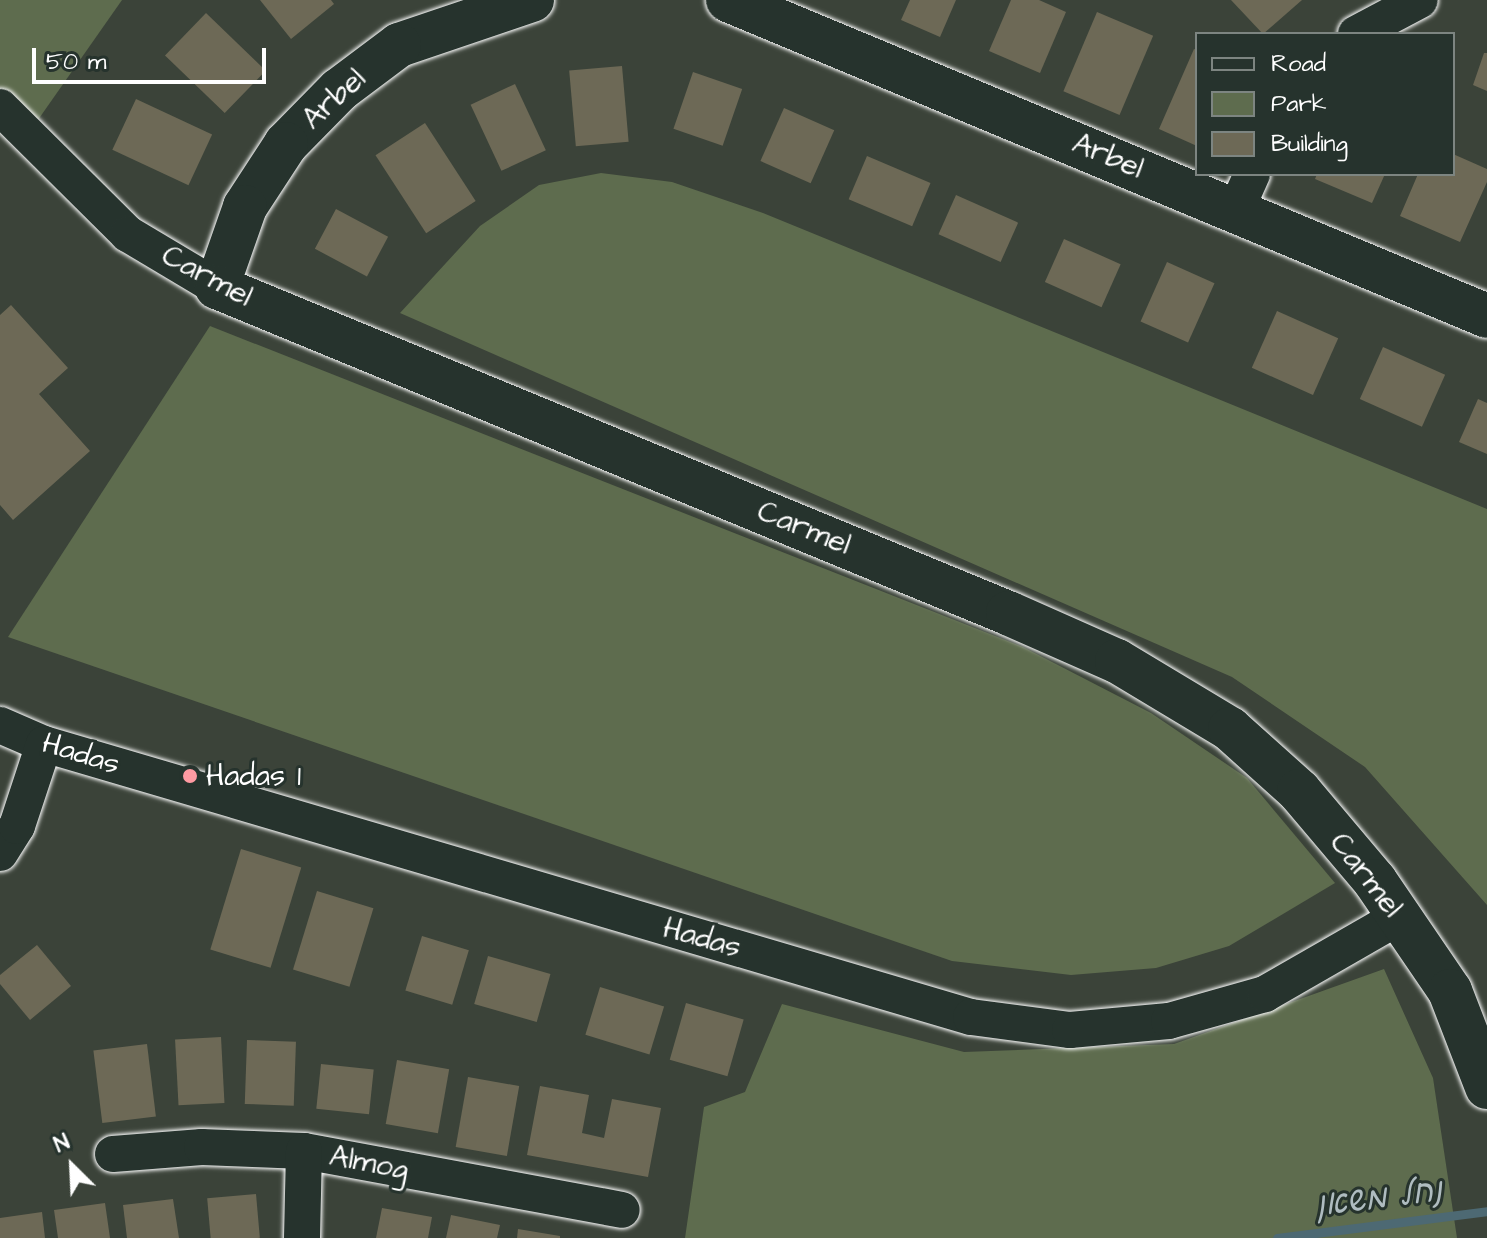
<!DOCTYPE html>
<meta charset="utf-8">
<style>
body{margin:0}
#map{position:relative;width:1487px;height:1238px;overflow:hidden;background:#3b4339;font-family:"Architects Daughter","Playpen Sans Hebrew",sans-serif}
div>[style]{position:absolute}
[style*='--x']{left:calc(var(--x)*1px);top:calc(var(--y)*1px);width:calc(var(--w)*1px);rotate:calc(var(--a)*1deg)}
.green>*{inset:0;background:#5e6c4e}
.stream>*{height:9px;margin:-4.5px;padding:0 4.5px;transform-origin:4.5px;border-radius:4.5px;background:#4d6973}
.building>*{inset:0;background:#6d6956;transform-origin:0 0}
.roads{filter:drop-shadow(0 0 2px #fff) drop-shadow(0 0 2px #fff)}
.street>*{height:36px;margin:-18px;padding:0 18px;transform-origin:18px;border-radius:18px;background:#26332d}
.secondary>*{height:44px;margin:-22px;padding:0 22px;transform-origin:22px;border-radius:22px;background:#26332d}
.dots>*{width:22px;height:22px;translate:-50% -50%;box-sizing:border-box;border:4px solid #26332d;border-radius:50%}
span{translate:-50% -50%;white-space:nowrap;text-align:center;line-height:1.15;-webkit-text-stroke:6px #26332d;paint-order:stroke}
.street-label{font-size:30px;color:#fff}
.poi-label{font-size:30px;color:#fff}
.left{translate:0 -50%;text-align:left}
.water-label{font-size:32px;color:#afbcc0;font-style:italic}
.legend{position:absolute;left:1195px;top:32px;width:260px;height:144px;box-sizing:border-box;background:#26332d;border:2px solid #7d8581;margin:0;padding:10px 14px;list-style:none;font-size:24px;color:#fff}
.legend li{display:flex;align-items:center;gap:16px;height:40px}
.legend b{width:40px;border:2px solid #7d8581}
.north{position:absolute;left:32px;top:1126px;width:80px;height:80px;-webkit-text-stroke:6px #26332d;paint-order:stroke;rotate:336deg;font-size:22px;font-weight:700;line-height:32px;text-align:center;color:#fff}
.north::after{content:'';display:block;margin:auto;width:28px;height:36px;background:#fff;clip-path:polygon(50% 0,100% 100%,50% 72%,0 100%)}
.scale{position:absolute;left:32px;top:48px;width:234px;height:36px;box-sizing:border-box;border:4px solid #fff;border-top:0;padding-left:10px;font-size:24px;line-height:28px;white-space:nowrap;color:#fff;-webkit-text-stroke:6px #26332d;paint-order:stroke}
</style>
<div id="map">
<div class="green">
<i style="clip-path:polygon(0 0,122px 0,33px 127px,0 89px)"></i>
<i style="clip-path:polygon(601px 173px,672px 182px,763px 213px,1487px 509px,1487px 905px,1365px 767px,1232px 677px,400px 313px,480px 226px,539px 185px)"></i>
<i style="clip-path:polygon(210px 326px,1023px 647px,1151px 713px,1247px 778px,1335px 883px,1229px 946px,1156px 968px,1071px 975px,952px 961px,8px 637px)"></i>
<i style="clip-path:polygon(1384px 969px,1433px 1078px,1457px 1238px,685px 1238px,704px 1107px,745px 1092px,782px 1004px,964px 1052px,1174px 1044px)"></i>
</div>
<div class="stream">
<i style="--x:1277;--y:1238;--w:212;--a:-7.3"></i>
</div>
<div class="building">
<i style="clip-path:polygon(260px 0,331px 0,334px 4px,291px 39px)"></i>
<i style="clip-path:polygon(910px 0,956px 0,940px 37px,901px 20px)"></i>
<i style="clip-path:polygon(1011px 0,1039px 0,1066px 12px,1040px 73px,989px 51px)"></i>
<i style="clip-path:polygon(1231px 0,1302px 0,1263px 34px)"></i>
<i style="left:1097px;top:12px;width:61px;height:86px;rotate:23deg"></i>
<i style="left:206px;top:13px;width:83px;height:59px;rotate:44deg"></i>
<i style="clip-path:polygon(1194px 49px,1197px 50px,1197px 146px,1159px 129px)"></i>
<i style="clip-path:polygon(1484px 53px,1487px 53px,1487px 91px,1473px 85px)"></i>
<i style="left:622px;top:66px;width:76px;height:53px;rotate:85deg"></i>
<i style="left:693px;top:72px;width:52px;height:60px;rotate:19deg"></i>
<i style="left:515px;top:84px;width:73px;height:49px;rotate:65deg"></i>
<i style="left:136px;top:99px;width:84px;height:56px;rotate:25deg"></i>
<i style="left:784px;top:108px;width:55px;height:58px;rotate:24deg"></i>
<i style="left:425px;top:123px;width:93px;height:59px;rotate:57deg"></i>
<i style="clip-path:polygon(1453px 154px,1487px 169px,1487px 182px,1460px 242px,1400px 216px,1418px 174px,1453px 174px)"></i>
<i style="left:867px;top:156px;width:69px;height:47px;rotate:23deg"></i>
<i style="clip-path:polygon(1317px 174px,1385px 174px,1372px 203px,1315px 179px)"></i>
<i style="left:956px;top:195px;width:68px;height:43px;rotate:24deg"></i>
<i style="left:336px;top:209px;width:59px;height:45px;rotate:28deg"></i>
<i style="left:1064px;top:239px;width:62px;height:47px;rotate:24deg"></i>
<i style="left:1167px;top:262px;width:52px;height:65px;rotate:24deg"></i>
<i style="clip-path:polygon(11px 305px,68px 368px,39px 394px,90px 451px,13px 520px,0 505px,0 315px)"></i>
<i style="left:1277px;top:311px;width:67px;height:62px;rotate:24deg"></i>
<i style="left:1383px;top:347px;width:68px;height:57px;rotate:24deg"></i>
<i style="clip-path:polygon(1478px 399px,1487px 403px,1487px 454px,1459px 442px)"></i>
<i style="left:241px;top:849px;width:63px;height:105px;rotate:17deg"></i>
<i style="left:317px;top:891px;width:59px;height:82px;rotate:17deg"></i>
<i style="left:422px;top:936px;width:49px;height:57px;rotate:17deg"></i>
<i style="clip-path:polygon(37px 945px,71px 986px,30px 1020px,0 984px,0 975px)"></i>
<i style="left:488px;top:956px;width:65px;height:50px;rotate:16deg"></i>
<i style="left:600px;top:987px;width:67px;height:50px;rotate:17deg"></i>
<i style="left:686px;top:1003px;width:60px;height:59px;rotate:16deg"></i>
<i style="left:221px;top:1037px;width:66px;height:46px;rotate:87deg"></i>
<i style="left:247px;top:1040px;width:49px;height:64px;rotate:2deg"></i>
<i style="left:147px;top:1044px;width:73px;height:54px;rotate:83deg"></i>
<i style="left:397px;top:1060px;width:53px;height:65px;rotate:10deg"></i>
<i style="left:321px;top:1064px;width:53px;height:45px;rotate:6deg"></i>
<i style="left:468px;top:1077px;width:52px;height:71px;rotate:10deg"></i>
<i style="clip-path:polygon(540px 1086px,589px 1095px,582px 1133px,604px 1138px,612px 1099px,661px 1108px,648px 1177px,527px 1155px)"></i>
<i style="left:256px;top:1194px;width:44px;height:49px;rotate:85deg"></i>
<i style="clip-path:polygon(173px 1199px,179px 1238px,127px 1238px,123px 1205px)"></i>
<i style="clip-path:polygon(105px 1203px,110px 1238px,58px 1238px,54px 1210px)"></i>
<i style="clip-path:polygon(382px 1208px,432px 1217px,428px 1238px,376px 1238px)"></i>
<i style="clip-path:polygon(42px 1212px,45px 1238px,0 1238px,0 1218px)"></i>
<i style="clip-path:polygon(451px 1215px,500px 1225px,497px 1238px,446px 1238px)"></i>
<i style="clip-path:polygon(518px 1229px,560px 1236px,560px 1238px,517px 1238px)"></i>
</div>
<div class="roads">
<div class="street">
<i style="--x:1356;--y:34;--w:72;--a:-28"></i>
<i style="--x:0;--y:107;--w:180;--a:44.8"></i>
<i style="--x:128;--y:234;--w:104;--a:30.8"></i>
<i style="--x:1236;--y:210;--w:39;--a:-66"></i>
<i style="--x:0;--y:725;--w:48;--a:23.4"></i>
<i style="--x:44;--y:744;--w:966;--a:16.41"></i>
<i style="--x:971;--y:1017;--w:100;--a:7.5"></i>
<i style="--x:1070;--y:1030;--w:99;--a:-5.2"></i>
<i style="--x:1169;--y:1021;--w:100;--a:-15.7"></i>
<i style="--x:1265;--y:994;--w:155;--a:-29.9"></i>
<i style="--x:0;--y:853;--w:32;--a:-58"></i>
<i style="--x:17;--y:826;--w:86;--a:-71.8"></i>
<i style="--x:113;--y:1154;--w:89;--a:-4.5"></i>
<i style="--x:202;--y:1147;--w:102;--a:2.2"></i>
<i style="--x:304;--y:1151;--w:323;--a:10.5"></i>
<i style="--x:302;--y:1238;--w:87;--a:-88.7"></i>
</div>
<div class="secondary">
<i style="--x:532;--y:0;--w:140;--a:161.3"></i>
<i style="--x:399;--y:45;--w:75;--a:143.1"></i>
<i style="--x:339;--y:90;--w:76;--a:134.5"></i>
<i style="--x:286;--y:144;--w:75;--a:123.1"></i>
<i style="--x:245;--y:207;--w:85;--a:109.3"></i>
<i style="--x:217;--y:287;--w:856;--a:22.4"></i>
<i style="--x:1008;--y:613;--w:119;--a:23.8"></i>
<i style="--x:1117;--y:661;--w:132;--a:31"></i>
<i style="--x:1230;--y:729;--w:93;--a:41.9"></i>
<i style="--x:1299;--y:791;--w:118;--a:49.8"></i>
<i style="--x:1375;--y:881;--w:133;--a:55.7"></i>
<i style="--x:1450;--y:991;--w:103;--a:68.9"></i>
<i style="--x:728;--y:0;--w:822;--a:22.6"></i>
</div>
</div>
<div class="dots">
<i style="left:190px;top:776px;background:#ff9aa2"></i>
</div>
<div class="street-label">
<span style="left:334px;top:99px;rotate:-42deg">Arbel</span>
<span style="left:1108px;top:156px;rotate:23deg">Arbel</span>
<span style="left:207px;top:276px;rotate:28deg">Carmel</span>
<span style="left:804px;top:528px;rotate:22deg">Carmel</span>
<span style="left:81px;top:754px;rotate:17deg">Hadas</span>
<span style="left:1366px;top:875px;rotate:52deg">Carmel</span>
<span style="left:702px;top:938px;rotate:16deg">Hadas</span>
<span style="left:369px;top:1163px;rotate:11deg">Almog</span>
</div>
<div class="poi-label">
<span class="left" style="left:206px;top:776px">Hadas 1</span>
</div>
<div class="water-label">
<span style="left:1379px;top:1199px;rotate:-7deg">נחל משאן</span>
</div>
<ul class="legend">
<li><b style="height:10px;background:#26332d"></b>Road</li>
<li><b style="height:22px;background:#5e6c4e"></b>Park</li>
<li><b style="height:22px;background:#6d6956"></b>Building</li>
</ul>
<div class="north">N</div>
<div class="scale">50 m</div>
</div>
